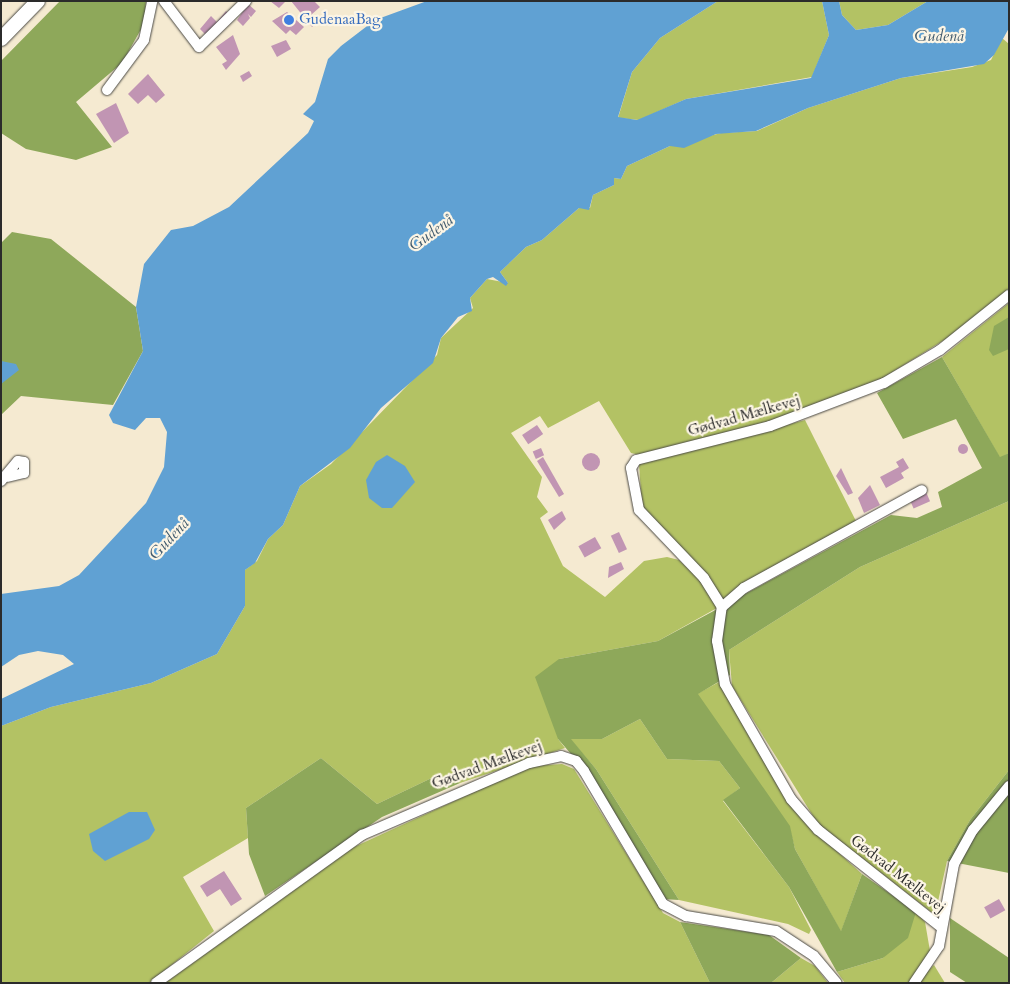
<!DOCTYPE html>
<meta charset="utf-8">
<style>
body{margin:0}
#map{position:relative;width:1010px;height:984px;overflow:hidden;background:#f5ead1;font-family:Cardo,serif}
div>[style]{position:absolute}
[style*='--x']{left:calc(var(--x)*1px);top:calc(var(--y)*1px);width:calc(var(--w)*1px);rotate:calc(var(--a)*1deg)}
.green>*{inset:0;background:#b3c264}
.forest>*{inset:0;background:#8ea85a}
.water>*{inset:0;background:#60a1d3}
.building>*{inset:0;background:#c195b3;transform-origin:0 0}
.round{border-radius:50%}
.roads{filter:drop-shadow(0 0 1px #494844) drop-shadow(0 0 1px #494844)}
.street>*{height:10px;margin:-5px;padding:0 5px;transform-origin:5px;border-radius:5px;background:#fff}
.secondary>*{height:14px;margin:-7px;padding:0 7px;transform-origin:7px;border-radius:7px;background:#fff}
.dots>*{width:14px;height:14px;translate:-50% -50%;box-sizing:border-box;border:2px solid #fcf5e5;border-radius:50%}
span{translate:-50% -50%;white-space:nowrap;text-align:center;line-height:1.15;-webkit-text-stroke:4.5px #fcf5e5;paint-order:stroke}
.shop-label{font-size:15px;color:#366cbe}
.left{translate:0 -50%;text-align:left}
.street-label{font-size:15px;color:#2b2b2b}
.water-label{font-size:16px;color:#405a6e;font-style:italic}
.frame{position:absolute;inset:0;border:2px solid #2b2b2b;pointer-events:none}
</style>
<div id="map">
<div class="green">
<i style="clip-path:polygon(718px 1px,822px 1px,829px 35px,812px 77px,686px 99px,639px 120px,618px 118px,632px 72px,660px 38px)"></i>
<i style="clip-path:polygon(839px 1px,928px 1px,888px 25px,856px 30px,842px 15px)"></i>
<i style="clip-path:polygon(1002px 38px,1009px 44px,1009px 289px,957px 332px,870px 386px,785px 417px,640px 455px,631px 453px,599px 401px,548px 428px,540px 416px,511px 433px,542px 477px,537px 497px,548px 512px,540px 518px,563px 566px,605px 597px,644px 561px,667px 557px,679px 560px,700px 580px,717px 608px,658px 641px,559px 659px,558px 739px,565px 748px,460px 783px,438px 775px,377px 804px,321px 758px,246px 808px,248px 838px,183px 877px,214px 931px,149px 983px,1px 983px,1px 726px,51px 707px,151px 683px,217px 654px,245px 606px,245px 570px,257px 561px,268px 539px,283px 525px,300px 486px,331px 464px,437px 355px,441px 338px,473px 308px,470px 298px,487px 279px,508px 283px,500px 272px,526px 247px,542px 240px,579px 208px,590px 208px,593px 195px,614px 185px,614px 178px,621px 179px,627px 166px,670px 146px,721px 133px,757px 131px,808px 108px,901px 78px,972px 67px,991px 60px)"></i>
<i style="clip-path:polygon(1009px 303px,1009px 453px,1000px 458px,942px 357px)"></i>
<i style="clip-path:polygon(805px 420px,857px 523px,724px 601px,642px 508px,639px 464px)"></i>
<i style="clip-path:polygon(1009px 501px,1009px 770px,970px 820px,947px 861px,935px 915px,818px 824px,732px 686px,729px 650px,860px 567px)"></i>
<i style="clip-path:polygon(719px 682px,773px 777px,819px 835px,862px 874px,841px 932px,795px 849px,789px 826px,697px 694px)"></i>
<i style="clip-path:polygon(640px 719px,667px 759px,719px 761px,740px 788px,723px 801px,789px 887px,811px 930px,809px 934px,788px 924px,679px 900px,596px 769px,570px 739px,602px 739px)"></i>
<i style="clip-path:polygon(562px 764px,574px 769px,663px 913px,680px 922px,710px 983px,165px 983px,354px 847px,531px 766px)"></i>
<i style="clip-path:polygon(916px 912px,925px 922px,930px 951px,909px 983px,845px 983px,837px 972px,883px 958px)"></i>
<i style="clip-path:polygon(801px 958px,815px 966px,828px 983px,771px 983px)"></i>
<i style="clip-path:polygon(934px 965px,945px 983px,915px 983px)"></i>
</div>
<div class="forest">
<i style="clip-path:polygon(60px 1px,146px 1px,144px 24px,122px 63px,76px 102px,112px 147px,76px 160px,26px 149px,1px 133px,1px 61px)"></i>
<i style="clip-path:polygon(12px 232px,51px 239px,136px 307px,143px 351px,113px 405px,21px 396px,1px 415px,1px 243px)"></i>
<i style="clip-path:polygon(1009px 317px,1009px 349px,993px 356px,989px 350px,994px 326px)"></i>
<i style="clip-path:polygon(942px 357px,1000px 457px,1009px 453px,1009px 501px,860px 567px,729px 650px,730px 675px,698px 694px,790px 826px,795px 849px,841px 931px,862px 874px,916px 912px,908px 938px,883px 958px,837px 972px,789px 887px,723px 800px,740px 788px,719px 761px,667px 759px,640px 719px,602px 739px,571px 739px,596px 769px,679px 900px,663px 899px,591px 777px,558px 739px,535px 677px,559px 659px,658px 641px,891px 515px,917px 518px,942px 507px,938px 492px,982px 468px,956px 419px,903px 439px,877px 393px)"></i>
<i style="clip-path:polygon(321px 758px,377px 804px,438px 775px,460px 783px,382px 817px,265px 896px,249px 854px,246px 808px)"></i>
<i style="clip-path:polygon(1009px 770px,1009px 873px,947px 861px,970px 820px)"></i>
<i style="clip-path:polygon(950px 918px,1009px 958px,1009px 983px,967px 983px,950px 972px)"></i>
<i style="clip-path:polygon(680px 922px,769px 935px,801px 958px,771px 983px,710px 983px)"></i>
</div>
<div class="water">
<i style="clip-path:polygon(427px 1px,718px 1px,660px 38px,632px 72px,618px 117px,637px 120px,686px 99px,811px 78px,829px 35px,822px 1px,839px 1px,842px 15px,856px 30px,888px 25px,928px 1px,1009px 1px,1009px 28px,994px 55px,984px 64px,901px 78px,808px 108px,756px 131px,716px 134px,684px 148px,670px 146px,627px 166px,621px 179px,614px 178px,614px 185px,593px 195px,589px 210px,579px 208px,542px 240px,526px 247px,500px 272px,508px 283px,506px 286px,493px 277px,487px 279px,470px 298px,472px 311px,458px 317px,441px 338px,433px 363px,381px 408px,350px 448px,300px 486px,283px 525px,268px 539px,255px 563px,245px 570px,245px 606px,217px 654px,151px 683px,51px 707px,1px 726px,1px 699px,74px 664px,63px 655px,38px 651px,19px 655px,1px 667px,1px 594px,59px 586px,79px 575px,146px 503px,164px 467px,167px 432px,160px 418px,146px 418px,135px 430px,113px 423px,109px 415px,143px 351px,136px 307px,144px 264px,171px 230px,193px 226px,229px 207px,308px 133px,314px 121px,303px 114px,315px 102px,328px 59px,341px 46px,375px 20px)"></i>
<i style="clip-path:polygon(1px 361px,16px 364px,19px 370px,1px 384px)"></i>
<i style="clip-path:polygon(387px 455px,405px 466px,415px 482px,392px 508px,382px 508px,369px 498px,366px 480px,376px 462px)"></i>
<i style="clip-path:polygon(129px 812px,147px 812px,155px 830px,149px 839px,105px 861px,93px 851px,89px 834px)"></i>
</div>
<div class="building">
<i style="clip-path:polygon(270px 1px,286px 1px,279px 8px)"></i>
<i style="clip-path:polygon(291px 1px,314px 1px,320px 7px,311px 15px,317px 22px,312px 27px)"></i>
<i style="clip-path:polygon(248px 4px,256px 11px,251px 17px,248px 14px,250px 18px,243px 26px,237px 20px)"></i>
<i style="clip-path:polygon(226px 11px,229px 14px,206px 35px,200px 29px,211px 16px,217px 22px)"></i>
<i style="clip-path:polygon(287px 12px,304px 27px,296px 35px,290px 30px,286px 34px,272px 21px)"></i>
<i style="clip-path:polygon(233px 35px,240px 54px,226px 70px,222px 64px,227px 61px,216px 47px)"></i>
<i style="clip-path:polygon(286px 40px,291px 49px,277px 57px,271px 46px)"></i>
<i style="clip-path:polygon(249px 71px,252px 76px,243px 82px,240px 76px)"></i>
<i style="clip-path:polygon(148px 74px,165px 95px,156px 103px,148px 95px,138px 104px,128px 94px)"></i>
<i style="clip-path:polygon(116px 103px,129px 133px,114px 143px,96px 114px)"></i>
<i style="left:537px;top:425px;width:11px;height:18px;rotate:56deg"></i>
<i class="round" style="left:958px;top:444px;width:10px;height:10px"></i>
<i style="left:541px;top:448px;width:8px;height:9px;rotate:67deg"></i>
<i class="round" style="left:582px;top:453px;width:18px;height:18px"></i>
<i style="clip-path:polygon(543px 457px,564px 494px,559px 497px,537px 461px)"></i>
<i style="clip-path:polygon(903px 458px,909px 468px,901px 473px,904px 478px,886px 488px,880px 477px,899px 467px,896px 462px)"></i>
<i style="clip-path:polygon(841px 468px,853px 493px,848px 495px,836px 476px)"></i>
<i style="clip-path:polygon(870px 485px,880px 505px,864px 513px,858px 498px)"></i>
<i style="left:926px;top:492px;width:10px;height:18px;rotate:66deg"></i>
<i style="clip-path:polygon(562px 511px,566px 519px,554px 530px,548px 520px)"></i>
<i style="left:619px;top:532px;width:19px;height:9px;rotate:65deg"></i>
<i style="left:595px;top:537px;width:13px;height:19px;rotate:61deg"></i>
<i style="clip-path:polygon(621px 562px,624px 569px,608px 578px,609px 567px)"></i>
<i style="clip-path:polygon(224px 871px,242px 899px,231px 906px,220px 889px,207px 897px,200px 886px)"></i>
<i style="left:999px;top:899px;width:13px;height:17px;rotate:61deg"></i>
</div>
<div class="roads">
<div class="street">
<i style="--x:164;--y:1;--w:58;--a:52.7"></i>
<i style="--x:199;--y:47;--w:66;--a:-44.4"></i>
<i style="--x:107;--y:90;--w:62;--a:-53.5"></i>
<i style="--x:144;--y:40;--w:40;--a:-78"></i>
<i style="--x:1;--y:481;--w:26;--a:-50"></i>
<i style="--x:18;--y:461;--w:6;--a:9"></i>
<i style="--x:24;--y:462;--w:11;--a:90"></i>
<i style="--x:24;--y:473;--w:17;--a:167"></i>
<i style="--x:722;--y:607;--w:29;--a:-41"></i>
<i style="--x:744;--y:588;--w:203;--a:-28.8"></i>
<i style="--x:941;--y:927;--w:157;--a:-141.7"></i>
<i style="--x:818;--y:830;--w:41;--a:-131.1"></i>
<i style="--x:791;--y:799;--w:133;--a:-119.9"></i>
<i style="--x:725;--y:684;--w:44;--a:-100.5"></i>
<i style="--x:717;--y:641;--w:34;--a:-82"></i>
<i style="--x:722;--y:607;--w:34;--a:-122"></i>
<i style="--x:704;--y:578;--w:94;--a:-133.7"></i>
<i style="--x:639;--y:510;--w:43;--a:-100.8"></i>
<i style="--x:631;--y:468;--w:9;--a:-58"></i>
<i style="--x:636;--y:460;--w:138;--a:-14.2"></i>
<i style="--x:770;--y:426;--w:122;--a:-20.7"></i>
<i style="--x:884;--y:383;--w:65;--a:-30.5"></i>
<i style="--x:940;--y:350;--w:88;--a:-38.6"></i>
<i style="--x:156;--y:983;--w:254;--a:-35.7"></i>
<i style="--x:362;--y:835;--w:182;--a:-23.3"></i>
<i style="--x:529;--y:763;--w:33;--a:-12"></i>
<i style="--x:561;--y:756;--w:16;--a:18"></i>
<i style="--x:576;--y:761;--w:13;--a:51"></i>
<i style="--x:584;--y:771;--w:155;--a:59.3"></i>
<i style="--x:663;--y:904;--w:26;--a:28"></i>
<i style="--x:686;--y:916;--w:91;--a:9.5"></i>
<i style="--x:776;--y:931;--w:45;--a:33.3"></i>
<i style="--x:814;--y:956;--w:35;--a:50"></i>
<i style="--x:914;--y:983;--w:45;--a:-56"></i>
<i style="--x:939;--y:946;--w:83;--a:-79.6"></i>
<i style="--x:954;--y:864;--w:39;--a:-61"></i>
<i style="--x:973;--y:830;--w:57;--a:-50.7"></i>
</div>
<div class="secondary">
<i style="--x:1;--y:39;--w:53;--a:-45.8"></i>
</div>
</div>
<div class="dots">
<i style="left:289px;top:20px;background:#3f7fe0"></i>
</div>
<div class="shop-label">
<span class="left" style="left:299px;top:20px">GudenaaBag</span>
</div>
<div class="street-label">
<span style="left:744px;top:416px;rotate:-16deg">Gødvad Mælkevej</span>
<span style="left:487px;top:765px;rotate:-20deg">Gødvad Mælkevej</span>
<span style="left:898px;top:874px;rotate:38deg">Gødvad Mælkevej</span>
</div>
<div class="water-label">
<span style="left:939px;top:36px">Gudenå</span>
<span style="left:431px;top:233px;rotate:-36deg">Gudenå</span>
<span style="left:169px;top:539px;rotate:-47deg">Gudenå</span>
</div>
<div class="frame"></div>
</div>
